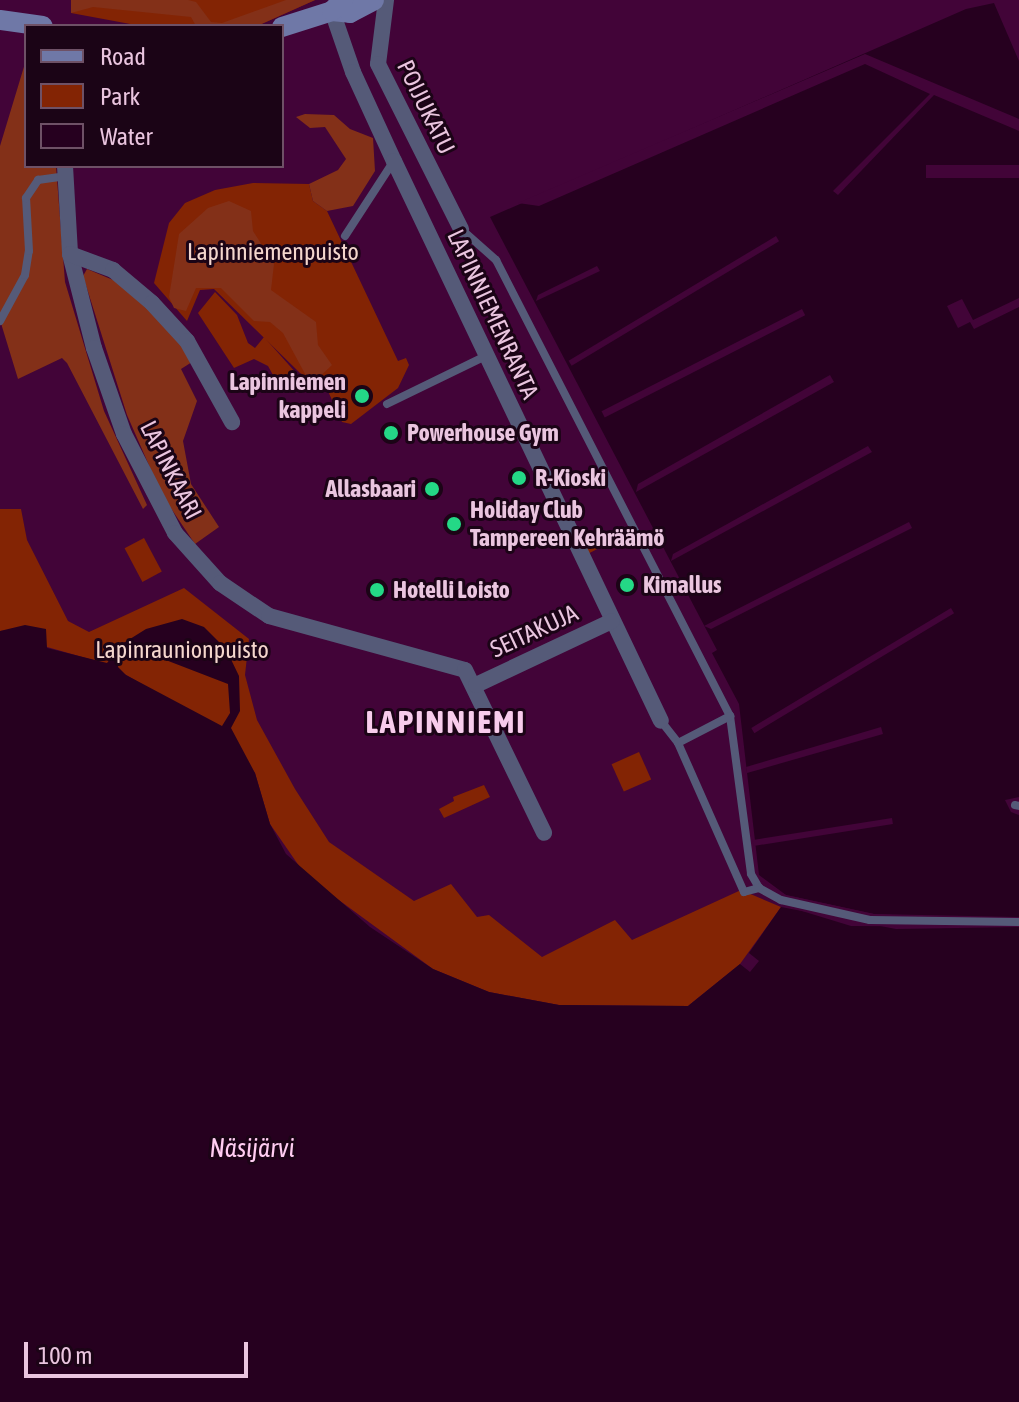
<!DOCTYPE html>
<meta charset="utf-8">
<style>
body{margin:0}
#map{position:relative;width:1019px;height:1402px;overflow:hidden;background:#420438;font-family:"Asap Condensed",sans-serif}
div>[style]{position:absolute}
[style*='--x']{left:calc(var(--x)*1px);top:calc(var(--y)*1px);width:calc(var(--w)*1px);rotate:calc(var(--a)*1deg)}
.green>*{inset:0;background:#832404;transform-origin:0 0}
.forest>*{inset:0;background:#833018}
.water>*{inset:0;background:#26001f}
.pier>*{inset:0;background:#420438;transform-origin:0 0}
.lane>*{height:8px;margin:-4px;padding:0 4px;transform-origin:4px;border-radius:4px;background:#555a78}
.street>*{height:16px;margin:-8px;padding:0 8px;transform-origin:8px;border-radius:8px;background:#555a78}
.secondary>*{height:20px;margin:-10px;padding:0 10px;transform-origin:10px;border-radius:10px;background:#6f78a7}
.dots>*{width:22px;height:22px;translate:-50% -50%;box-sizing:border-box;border:4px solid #1b0416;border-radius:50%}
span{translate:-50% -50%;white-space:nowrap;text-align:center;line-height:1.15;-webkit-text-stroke:6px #1b0416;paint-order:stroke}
.street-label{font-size:24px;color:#eac5df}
.park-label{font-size:24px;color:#f4d6cd}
.poi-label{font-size:24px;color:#eac5df;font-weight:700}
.right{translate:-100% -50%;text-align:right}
.left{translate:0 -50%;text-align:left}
.water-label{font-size:26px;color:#ffcdf1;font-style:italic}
.district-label{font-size:32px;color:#f8ccec;font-weight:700;letter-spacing:2px}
.legend{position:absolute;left:24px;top:24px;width:260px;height:144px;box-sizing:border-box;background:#1b0416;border:2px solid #6e5166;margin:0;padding:10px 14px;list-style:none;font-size:24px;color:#eac5df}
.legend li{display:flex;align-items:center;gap:16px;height:40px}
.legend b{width:40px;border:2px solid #6e5166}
.scale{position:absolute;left:24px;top:1342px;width:224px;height:36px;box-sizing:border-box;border:4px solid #eac5df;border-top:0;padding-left:10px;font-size:24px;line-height:28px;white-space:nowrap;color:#eac5df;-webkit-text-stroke:6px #1b0416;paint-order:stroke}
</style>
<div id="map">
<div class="green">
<i style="clip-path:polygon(71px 0,315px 0,257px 26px,141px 26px,71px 13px)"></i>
<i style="clip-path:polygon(253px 183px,309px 184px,313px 201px,327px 211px,398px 361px,406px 358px,409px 365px,398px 388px,351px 424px,342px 422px,327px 389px,300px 373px,214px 289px,200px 290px,187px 321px,154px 283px,169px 223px,185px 203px,215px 190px)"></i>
<i style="clip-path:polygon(215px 292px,237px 315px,248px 343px,255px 348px,264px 337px,297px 374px,295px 382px,279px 386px,268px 366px,254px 359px,234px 368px,198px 313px)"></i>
<i style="clip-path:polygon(0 509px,21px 509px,27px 540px,68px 621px,89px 632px,184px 588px,249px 639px,245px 675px,257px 720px,295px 789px,329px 842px,414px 901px,451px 884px,477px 917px,489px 915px,542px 957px,615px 920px,632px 940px,741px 890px,781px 907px,740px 964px,688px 1006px,559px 1005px,489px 992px,433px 969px,306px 876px,270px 824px,255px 773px,216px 727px,107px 664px,47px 647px,19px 630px,0 631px)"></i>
<i style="left:604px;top:531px;width:13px;height:25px;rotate:63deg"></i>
<i style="left:144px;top:538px;width:38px;height:22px;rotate:62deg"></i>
<i style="left:639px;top:752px;width:30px;height:30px;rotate:66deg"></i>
<i style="clip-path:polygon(484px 785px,490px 797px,444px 818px,439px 809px,454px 801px,453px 797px)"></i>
</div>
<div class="forest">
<i style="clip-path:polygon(71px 0,188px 0,196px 2px,211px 22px,222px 23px,286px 0,315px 0,257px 26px,196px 26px,191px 17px,93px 7px,71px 13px)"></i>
<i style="clip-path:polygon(26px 60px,26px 166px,56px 166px,65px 282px,104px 411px,147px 505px,143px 509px,67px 363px,62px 358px,18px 379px,0 320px,0 146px)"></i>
<i style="clip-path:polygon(305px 114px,334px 115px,350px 129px,373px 138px,375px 171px,353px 206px,327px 211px,313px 201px,309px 184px,338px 170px,346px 159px,325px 127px,310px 128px,296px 117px)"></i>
<i style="clip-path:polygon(229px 201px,251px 211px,253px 231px,274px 264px,271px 290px,316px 322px,318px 345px,332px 365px,311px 385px,283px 333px,270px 322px,254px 321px,221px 288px,196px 288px,186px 311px,174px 308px,169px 297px,179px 234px,208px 208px)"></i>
<i style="clip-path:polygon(87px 269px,125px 285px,180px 341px,192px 362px,181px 369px,197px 401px,183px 441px,191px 484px,219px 527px,195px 544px,162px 495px,127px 415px,83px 276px)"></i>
</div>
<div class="water">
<i style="clip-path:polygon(994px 3px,1019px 61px,1019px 797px,1005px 800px,1011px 812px,1019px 815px,1019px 917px,874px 914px,786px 895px,759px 875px,739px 704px,712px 653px,717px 650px,490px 217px,966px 9px)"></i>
<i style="clip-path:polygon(evenodd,182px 619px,204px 627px,226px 649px,239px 676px,240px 711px,231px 728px,255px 773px,270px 824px,286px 854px,370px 927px,433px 969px,489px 992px,559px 1005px,688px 1006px,740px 964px,750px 972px,759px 961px,749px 953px,781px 907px,896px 929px,1019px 927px,1019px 1402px,0 1402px,0 631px,25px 625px,46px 629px,47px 648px,107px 663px,122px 644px,146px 629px,182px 619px,132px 647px,228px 684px,230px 713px,222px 726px,126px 675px,118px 667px,120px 656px,132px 647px)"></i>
</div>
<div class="pier">
<i style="clip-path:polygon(865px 54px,1019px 119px,1019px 131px,934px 95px,838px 195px,833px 191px,930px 94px,865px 64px,539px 206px,518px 203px)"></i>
<i style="left:1019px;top:165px;width:13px;height:93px;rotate:90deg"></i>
<i style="left:776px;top:236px;width:6px;height:242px;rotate:59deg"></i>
<i style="clip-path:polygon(597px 266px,600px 271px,536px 301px,538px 295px)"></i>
<i style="clip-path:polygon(1019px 298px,1019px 307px,974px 329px,970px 322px,958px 328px,947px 306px,962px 299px,973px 320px)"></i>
<i style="left:802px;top:309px;width:7px;height:225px;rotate:63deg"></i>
<i style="clip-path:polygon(830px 375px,834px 382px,636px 492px,638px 484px)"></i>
<i style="clip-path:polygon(868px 446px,872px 452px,671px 561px,673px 554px)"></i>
<i style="clip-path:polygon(909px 522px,912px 528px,711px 629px,704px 626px)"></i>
<i style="left:951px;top:608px;width:6px;height:233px;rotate:59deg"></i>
<i style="clip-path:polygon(881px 727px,883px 734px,747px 773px,746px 767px)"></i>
<i style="left:892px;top:818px;width:6px;height:141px;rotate:81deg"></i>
<i style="clip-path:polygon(762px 881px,786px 895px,874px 914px,1019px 921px,874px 918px,784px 899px,761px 884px)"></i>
<i style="clip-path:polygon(779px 904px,870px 923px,1019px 927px,851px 926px)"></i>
</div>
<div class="lane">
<i style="--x:461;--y:229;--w:47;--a:41.5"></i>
<i style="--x:496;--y:260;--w:513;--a:62.84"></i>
<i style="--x:730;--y:716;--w:159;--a:82.4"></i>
<i style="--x:751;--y:874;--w:16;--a:60"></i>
<i style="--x:759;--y:888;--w:25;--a:29"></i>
<i style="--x:781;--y:900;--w:91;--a:12.7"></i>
<i style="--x:870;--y:920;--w:149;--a:0.8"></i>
<i style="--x:345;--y:236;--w:88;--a:-57"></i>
<i style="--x:0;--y:321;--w:52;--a:-61.5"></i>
<i style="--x:25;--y:275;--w:24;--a:-81"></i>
<i style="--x:29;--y:251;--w:53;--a:-93.2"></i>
<i style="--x:26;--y:198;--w:22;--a:-56"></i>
<i style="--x:38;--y:180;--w:27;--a:-8"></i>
<i style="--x:387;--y:404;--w:110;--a:-25.9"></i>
<i style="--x:661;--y:721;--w:28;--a:52"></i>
<i style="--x:678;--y:743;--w:163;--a:66.1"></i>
<i style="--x:744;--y:892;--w:16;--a:-15"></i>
<i style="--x:678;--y:743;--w:59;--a:-27.4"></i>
<i style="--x:1015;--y:805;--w:4;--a:14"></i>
</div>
<div class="street">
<i style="--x:386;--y:0;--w:64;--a:97.1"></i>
<i style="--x:378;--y:64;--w:185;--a:63.3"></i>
<i style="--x:332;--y:11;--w:65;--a:71"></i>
<i style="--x:353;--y:72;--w:98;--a:65.3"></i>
<i style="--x:394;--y:161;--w:620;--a:64.51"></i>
<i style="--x:65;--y:166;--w:88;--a:86.7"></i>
<i style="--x:70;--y:254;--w:97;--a:75.7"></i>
<i style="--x:94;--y:348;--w:91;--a:70.8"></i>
<i style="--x:124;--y:434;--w:111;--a:62.7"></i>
<i style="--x:175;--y:533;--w:67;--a:48"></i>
<i style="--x:220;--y:583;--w:59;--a:34"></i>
<i style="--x:269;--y:616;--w:203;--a:15.4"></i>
<i style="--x:465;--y:670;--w:181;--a:64.1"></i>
<i style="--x:70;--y:254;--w:46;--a:20.4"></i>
<i style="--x:113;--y:270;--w:51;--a:40.2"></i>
<i style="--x:152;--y:303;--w:52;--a:47.4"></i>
<i style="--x:187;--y:341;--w:93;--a:60.9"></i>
<i style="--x:476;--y:685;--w:150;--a:-25.2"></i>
</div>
<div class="secondary">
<i style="--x:332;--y:11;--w:18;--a:6"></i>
<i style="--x:350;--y:13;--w:27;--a:-28"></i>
<i style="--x:0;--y:20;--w:43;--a:7.9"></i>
<i style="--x:282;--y:27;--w:52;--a:-17.7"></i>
<i style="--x:332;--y:11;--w:16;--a:-45"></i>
</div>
<div class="dots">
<i style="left:362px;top:396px;background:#24d886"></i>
<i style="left:391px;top:433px;background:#24d886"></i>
<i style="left:519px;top:478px;background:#24d886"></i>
<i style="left:432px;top:489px;background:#24d886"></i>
<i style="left:454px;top:524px;background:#24d886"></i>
<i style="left:627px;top:585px;background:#24d886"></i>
<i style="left:377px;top:590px;background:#24d886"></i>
</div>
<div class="street-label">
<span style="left:426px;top:107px;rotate:64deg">POIJUKATU</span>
<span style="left:493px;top:314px;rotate:65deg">LAPINNIEMENRANTA</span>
<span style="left:171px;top:470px;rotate:63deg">LAPINKAARI</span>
<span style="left:534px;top:631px;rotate:-25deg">SEITAKUJA</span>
</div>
<div class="park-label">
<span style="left:273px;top:252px">Lapinniemenpuisto</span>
<span style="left:182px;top:650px">Lapinraunionpuisto</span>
</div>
<div class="poi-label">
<span class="right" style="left:346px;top:396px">Lapinniemen<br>kappeli</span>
<span class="left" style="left:407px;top:433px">Powerhouse Gym</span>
<span class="left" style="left:535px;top:478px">R-Kioski</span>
<span class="right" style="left:416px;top:489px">Allasbaari</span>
<span class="left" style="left:470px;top:524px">Holiday Club<br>Tampereen Kehräämö</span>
<span class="left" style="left:643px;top:585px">Kimallus</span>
<span class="left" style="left:393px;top:590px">Hotelli Loisto</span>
</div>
<div class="water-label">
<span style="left:252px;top:1149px">Näsijärvi</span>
</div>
<div class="district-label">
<span style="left:446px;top:722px">LAPINNIEMI</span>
</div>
<ul class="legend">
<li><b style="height:10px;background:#6f78a7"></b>Road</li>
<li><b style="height:22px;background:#832404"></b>Park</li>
<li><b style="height:22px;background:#26001f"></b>Water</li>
</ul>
<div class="scale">100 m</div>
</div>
